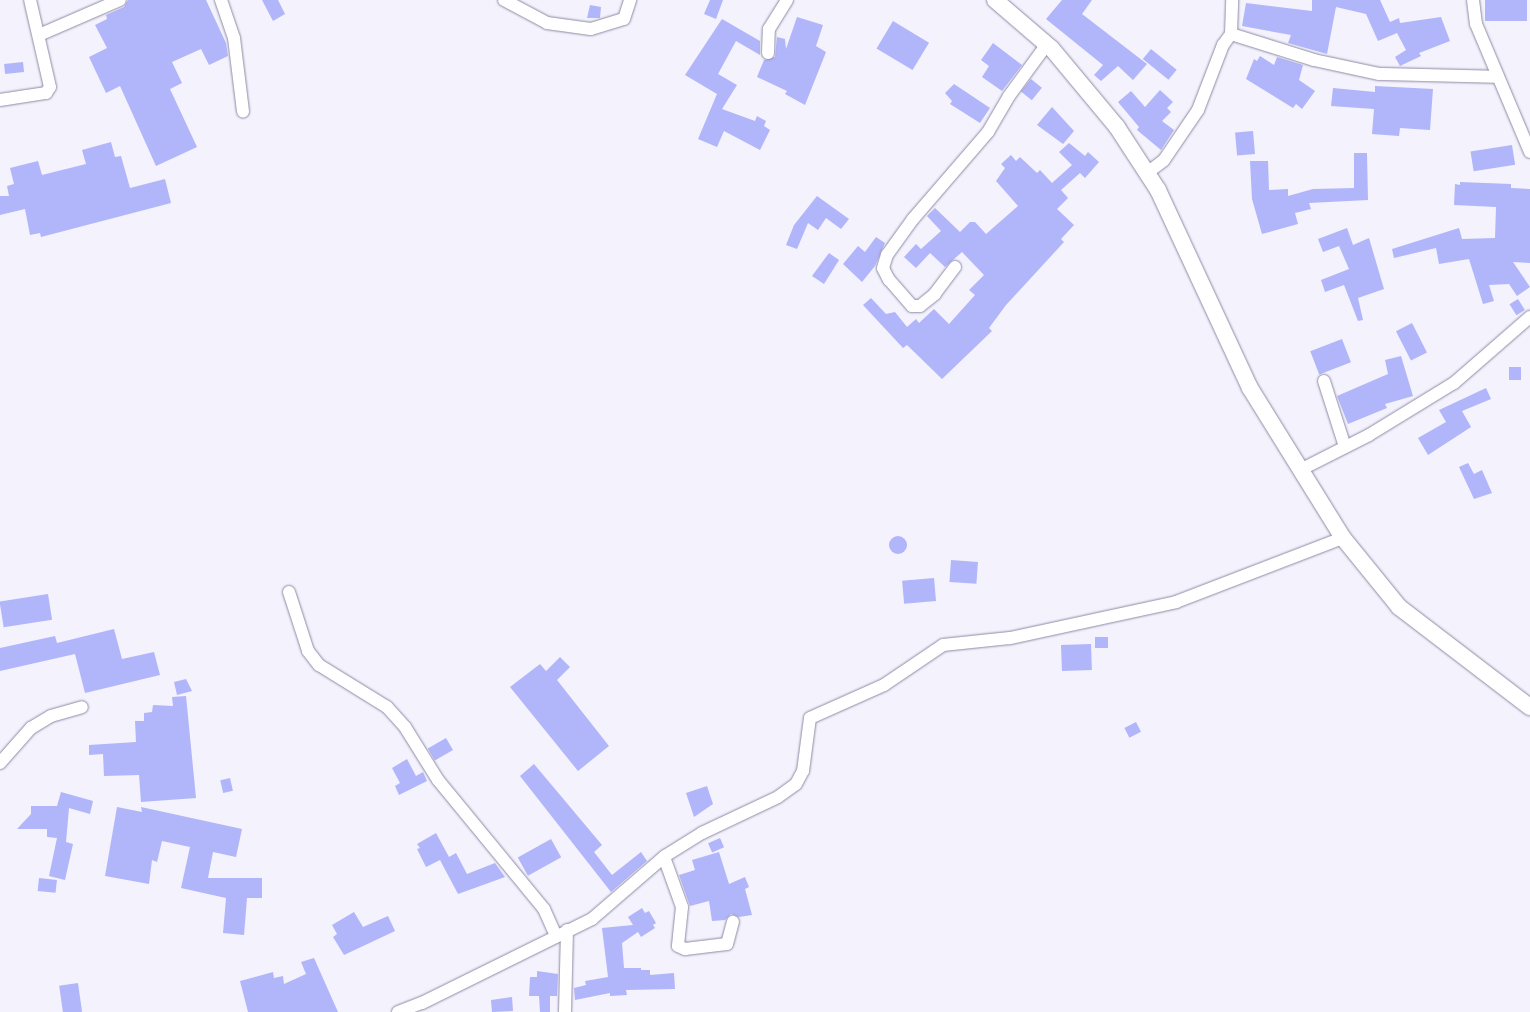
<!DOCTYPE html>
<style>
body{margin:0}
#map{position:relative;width:1530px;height:1012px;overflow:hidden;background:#f3f2fd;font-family:"Playfair Display",serif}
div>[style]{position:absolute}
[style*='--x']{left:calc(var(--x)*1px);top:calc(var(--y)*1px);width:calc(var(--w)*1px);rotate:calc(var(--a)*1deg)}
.building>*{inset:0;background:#b1b5fa;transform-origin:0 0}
.round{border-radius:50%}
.roads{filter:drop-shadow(0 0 1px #8e8aa3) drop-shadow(0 0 1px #8e8aa3)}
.minor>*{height:12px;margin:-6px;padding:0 6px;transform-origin:6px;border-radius:6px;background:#fff}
.tertiary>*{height:16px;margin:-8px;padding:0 8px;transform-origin:8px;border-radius:8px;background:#fff}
span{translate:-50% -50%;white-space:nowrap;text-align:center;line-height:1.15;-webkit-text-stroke:5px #fff;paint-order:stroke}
</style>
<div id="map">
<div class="building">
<i style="clip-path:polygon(128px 0,206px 0,226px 43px,228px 56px,209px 65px,201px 49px,172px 62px,182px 83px,170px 89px,197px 147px,156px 166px,120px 86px,106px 93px,89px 57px,107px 48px,95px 25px,107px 19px,106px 15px,124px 7px)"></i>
<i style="clip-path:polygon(262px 0,278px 0,285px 14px,273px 21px)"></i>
<i style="clip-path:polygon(710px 0,723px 0,716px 19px,704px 14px)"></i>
<i style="clip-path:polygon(1062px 0,1092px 0,1082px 14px,1147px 64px,1133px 80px,1118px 66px,1101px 81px,1094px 75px,1103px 65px,1046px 19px)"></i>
<i style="clip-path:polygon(1312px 0,1380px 0,1390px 22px,1399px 18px,1400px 23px,1441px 17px,1450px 41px,1419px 53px,1421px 56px,1400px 66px,1395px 57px,1406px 50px,1397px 33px,1378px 41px,1366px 14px,1336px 7px,1327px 54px,1288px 43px,1291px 35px,1242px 26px,1246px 3px,1312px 11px)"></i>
<i style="left:1485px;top:0;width:42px;height:21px"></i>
<i style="clip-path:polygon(590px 5px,601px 7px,600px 18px,587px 18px)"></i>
<i style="clip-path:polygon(797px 17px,823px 25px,816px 46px,826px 52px,805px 105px,785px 94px,787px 91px,757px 77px,764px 60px,775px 57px,777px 37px,785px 39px,786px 49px)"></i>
<i style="clip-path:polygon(722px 19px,760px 41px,760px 55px,736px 41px,718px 74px,737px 85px,722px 109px,755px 121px,757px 116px,766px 121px,764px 126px,770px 130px,760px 150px,724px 131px,717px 147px,698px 139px,717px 94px,685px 75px)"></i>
<i style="left:893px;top:21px;width:42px;height:32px;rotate:31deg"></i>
<i style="clip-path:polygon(993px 43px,1022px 65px,1002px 91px,982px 77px,989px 66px,981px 60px)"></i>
<i style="left:1151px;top:49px;width:33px;height:13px;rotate:39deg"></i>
<i style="clip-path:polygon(1260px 56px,1274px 65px,1277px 57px,1303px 65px,1299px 80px,1315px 91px,1302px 109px,1296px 104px,1293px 108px,1246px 79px,1254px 59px,1257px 61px)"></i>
<i style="left:23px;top:62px;width:10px;height:19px;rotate:84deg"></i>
<i style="left:1031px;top:79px;width:14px;height:16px;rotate:39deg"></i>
<i style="clip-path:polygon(954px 84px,990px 108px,980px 123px,950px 104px,952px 101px,945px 93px)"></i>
<i style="clip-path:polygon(1375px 86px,1433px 89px,1430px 130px,1400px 128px,1399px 136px,1372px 134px,1374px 109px,1331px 106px,1333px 88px,1375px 92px)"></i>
<i style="clip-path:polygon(1160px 90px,1173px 102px,1167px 108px,1171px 112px,1162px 121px,1174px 130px,1161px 150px,1137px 130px,1139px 127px,1118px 102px,1131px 91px,1145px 107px)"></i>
<i style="clip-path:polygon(1052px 107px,1074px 131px,1063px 144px,1037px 125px)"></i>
<i style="left:1253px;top:131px;width:23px;height:18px;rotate:85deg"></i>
<i style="clip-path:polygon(111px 142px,115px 157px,121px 156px,130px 188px,165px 179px,171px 203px,41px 237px,40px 233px,30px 235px,25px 209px,0 215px,0 196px,9px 196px,7px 186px,14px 184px,10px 168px,38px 161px,42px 175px,86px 164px,82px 150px)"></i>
<i style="clip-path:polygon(1069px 143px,1085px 156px,1088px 152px,1099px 162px,1085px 178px,1080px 173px,1061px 190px,1068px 198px,1057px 209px,1074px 225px,1061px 239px,1064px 242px,1006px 305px,989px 328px,992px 331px,942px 379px,907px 345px,903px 348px,863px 305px,871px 298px,886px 314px,895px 312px,907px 327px,916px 319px,919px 323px,934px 309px,949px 324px,975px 295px,969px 290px,984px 275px,962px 252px,945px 267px,930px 253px,916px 268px,904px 257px,916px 244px,921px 249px,941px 231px,927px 216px,935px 208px,960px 232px,970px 222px,975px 222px,986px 234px,1018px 206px,996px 181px,1005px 168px,1001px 164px,1011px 155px,1016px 161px,1020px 157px,1037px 173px,1040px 170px,1052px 183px,1072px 165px,1059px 152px)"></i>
<i style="left:1512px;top:145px;width:20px;height:42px;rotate:81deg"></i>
<i style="clip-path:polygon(1354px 153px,1367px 153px,1368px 200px,1309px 203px,1311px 209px,1295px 213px,1298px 224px,1262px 234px,1252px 199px,1250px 161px,1268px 161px,1269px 190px,1288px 189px,1288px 196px,1313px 189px,1354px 188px)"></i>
<i style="clip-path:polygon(1460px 182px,1511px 184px,1511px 188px,1530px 189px,1530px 263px,1513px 262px,1530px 287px,1517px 296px,1509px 284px,1489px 285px,1494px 301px,1483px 304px,1469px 259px,1439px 264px,1436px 248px,1394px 258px,1392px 249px,1459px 228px,1462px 239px,1495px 238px,1496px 207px,1454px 205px,1455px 184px,1460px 185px)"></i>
<i style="clip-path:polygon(817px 196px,849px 219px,841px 229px,826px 218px,818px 230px,808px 223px,797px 249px,786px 245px,794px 225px)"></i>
<i style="clip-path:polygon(1347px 228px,1353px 245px,1369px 238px,1384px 289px,1358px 298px,1363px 320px,1358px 321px,1344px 285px,1325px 292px,1321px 280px,1349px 269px,1339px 246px,1323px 252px,1318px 239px)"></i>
<i style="clip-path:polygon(876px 237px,885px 243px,875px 266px,862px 282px,843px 264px,858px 246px,865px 252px)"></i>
<i style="clip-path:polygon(829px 253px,839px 260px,824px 284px,812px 276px)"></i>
<i style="left:1518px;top:299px;width:13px;height:10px;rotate:58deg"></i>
<i style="left:1412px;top:323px;width:33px;height:18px;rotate:63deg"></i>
<i style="left:1342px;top:339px;width:25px;height:34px;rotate:69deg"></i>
<i style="clip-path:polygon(1401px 356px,1413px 396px,1385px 404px,1387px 408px,1348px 424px,1337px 396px,1388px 374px,1385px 360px)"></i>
<i style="left:1509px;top:367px;width:12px;height:13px"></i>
<i style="clip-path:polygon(1486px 388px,1491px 399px,1462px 411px,1471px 427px,1428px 455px,1418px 438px,1446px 422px,1439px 410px)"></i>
<i style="clip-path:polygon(1468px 463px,1474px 474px,1482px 470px,1492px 493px,1474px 499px,1459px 467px)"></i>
<i class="round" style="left:889px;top:536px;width:18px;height:18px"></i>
<i style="left:951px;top:560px;width:27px;height:22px;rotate:4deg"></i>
<i style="left:934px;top:578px;width:23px;height:32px;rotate:85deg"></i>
<i style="left:48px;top:594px;width:26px;height:49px;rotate:81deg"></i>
<i style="clip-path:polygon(114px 629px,122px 659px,154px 652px,160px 675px,85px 693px,75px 654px,0 671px,0 648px,55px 636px,57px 643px)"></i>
<i style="left:1095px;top:637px;width:13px;height:11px"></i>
<i style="left:1091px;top:644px;width:26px;height:30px;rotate:88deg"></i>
<i style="clip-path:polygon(560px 657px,570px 667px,557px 680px,609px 746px,578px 771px,510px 687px,540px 664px,546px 671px)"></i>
<i style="clip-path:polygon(186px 679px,192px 691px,177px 695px,174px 682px)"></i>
<i style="clip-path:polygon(186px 696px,196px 798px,141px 802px,139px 775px,104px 776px,103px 754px,89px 755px,89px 745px,136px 742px,135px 721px,144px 721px,144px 713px,152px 712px,153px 705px,173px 706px,172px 697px)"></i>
<i style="left:1136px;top:722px;width:11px;height:13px;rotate:63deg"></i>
<i style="left:446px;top:738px;width:14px;height:21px;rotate:60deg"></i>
<i style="clip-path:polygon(407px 759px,416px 776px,423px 772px,427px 781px,399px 795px,395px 786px,400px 783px,392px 768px)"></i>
<i style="clip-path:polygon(534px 764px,602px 845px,594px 852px,612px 875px,641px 852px,647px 861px,611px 892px,520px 776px)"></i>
<i style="left:230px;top:778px;width:13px;height:10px;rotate:77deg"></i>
<i style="clip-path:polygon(707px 786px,713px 804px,694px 817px,686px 793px)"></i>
<i style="clip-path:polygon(61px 792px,93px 801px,90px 814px,69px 808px,66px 842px,73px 844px,65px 880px,49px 876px,57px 838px,47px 837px,47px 829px,17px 829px,31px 814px,31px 806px,57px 806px)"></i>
<i style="clip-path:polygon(117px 807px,142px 812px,141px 807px,242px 829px,236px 857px,213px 852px,208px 878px,262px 878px,262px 898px,247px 898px,244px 935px,223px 933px,226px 898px,181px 888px,190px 847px,162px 841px,157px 862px,152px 860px,149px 884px,105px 876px)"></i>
<i style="clip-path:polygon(436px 833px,449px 857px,456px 853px,467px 874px,495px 863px,505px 877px,458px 894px,440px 860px,426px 867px,417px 849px,420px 848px,417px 844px)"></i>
<i style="left:720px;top:838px;width:10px;height:13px;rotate:66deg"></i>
<i style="left:551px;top:839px;width:21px;height:38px;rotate:61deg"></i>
<i style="clip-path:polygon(719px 852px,729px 884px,745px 877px,749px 887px,745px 889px,752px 915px,739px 917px,731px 914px,725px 920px,712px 921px,709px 901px,690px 906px,679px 875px,695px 870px,692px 860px)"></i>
<i style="left:39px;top:878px;width:18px;height:13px;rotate:6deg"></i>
<i style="clip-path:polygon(642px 908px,645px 913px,649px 911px,656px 923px,653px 925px,655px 928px,641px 937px,638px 932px,622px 943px,624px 968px,641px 968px,641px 970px,650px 970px,650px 975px,674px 973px,675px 989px,626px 990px,627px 995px,610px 996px,610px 993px,575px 1000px,574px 988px,586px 985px,585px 981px,608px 977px,602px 928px,633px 925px,628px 917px)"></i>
<i style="clip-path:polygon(354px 912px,363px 927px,388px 916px,395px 931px,344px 955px,333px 937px,337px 934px,332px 925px)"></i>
<i style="clip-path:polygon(314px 958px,338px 1012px,248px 1012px,240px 981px,273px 972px,274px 978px,283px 976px,284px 984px,306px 974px,301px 962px)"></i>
<i style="clip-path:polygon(537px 971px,558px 974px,557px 996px,550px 996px,550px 1012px,540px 1012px,539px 996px,529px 996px,530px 977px,537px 977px)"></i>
<i style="left:78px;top:983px;width:29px;height:19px;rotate:82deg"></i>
<i style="clip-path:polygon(512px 997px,513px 1011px,492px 1012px,491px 1000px)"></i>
</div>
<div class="roads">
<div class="minor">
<i style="--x:221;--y:0;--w:40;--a:71.1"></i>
<i style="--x:234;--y:38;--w:74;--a:83"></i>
<i style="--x:504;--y:0;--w:49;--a:28.1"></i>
<i style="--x:547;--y:23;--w:44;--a:7.8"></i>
<i style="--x:591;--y:29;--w:34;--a:-17"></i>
<i style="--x:624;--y:19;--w:20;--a:-72"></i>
<i style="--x:1473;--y:0;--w:24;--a:83"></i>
<i style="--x:1476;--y:24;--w:139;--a:67.1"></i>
<i style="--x:1231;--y:34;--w:34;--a:-88"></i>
<i style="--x:39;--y:35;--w:88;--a:-23.4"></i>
<i style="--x:768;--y:53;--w:24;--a:-88"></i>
<i style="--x:769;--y:29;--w:34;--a:-58"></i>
<i style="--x:0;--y:100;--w:47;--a:-8.7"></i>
<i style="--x:46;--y:93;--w:7;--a:-56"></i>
<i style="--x:50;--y:87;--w:89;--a:-102.9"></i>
<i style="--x:1147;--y:173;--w:21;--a:-37"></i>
<i style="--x:1164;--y:160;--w:60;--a:-55.8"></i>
<i style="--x:1198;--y:110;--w:70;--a:-69"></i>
<i style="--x:1223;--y:45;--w:14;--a:-54"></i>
<i style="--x:1231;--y:34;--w:87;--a:17.4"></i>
<i style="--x:1314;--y:60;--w:66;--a:12.2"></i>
<i style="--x:1379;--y:74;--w:119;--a:1.4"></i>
<i style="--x:955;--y:267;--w:34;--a:127"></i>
<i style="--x:935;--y:294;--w:19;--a:141"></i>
<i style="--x:920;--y:306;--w:8;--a:180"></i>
<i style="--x:912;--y:306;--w:35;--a:-131"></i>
<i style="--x:889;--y:280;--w:13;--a:-117"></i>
<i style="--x:883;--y:268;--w:14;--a:-73"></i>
<i style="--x:887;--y:255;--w:44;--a:-54.2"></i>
<i style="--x:913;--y:219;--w:115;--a:-49.2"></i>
<i style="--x:988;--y:132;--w:42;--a:-59.7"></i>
<i style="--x:1009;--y:96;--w:64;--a:-53.8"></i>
<i style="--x:1324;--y:381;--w:69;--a:72.3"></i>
<i style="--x:1302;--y:469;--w:75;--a:-26.9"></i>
<i style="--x:1369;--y:435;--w:100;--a:-31.5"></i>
<i style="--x:1454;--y:383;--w:101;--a:-41"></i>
<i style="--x:289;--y:592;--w:62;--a:72.1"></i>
<i style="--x:308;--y:651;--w:18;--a:52"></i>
<i style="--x:319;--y:665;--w:80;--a:31.7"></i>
<i style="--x:387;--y:707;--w:27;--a:48"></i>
<i style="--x:405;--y:727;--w:62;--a:58.1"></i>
<i style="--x:438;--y:780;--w:167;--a:50.6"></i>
<i style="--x:544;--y:909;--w:30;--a:66"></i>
<i style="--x:0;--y:763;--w:47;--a:-48.5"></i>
<i style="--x:31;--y:728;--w:23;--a:-31"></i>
<i style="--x:51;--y:716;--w:32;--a:-16"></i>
<i style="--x:664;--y:857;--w:53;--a:70.2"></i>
<i style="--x:682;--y:907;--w:39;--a:96"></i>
<i style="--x:678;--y:946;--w:8;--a:23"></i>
<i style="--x:685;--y:949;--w:42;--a:-6.8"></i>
<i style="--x:727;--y:944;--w:23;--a:-75"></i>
<i style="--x:398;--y:1012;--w:26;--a:-21"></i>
<i style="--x:422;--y:1003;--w:190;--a:-26.3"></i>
<i style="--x:592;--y:919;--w:96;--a:-40.8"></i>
<i style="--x:665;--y:856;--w:44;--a:-31.9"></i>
<i style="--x:702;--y:833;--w:84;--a:-25.3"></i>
<i style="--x:778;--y:797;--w:22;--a:-36"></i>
<i style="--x:796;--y:784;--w:15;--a:-62"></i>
<i style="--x:803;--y:771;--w:53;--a:-82.5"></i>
<i style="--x:810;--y:718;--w:81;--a:-24"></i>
<i style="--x:884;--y:685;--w:71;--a:-34.1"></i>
<i style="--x:943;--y:645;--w:67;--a:-6"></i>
<i style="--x:1010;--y:638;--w:170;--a:-12.2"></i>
<i style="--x:1176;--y:602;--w:179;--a:-21"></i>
<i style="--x:565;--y:1012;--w:82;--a:-88.6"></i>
</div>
<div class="tertiary">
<i style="--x:995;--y:0;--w:75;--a:40.7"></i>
<i style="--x:1052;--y:49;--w:102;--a:50.2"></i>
<i style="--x:1117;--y:127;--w:75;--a:56.9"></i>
<i style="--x:1158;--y:190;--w:218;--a:65.1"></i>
<i style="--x:1250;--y:388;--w:176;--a:58.2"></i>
<i style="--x:1343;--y:538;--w:89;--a:50.9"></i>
<i style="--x:1399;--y:607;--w:165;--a:37.4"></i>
</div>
</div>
</div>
